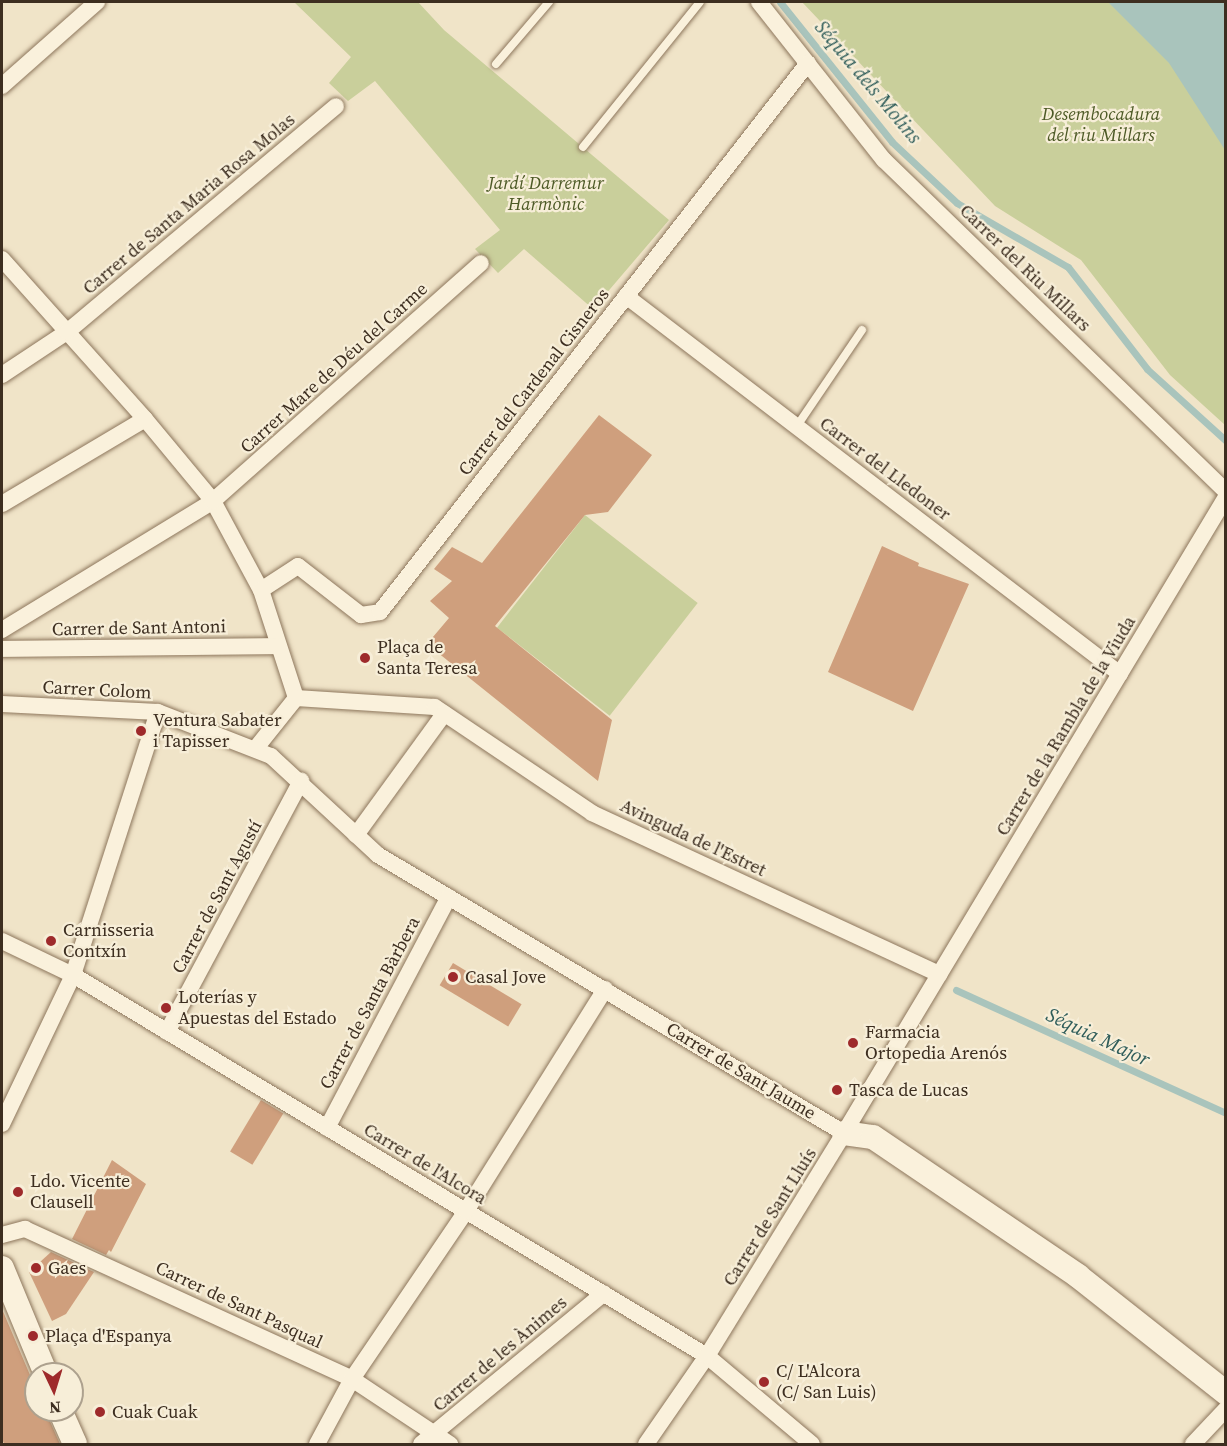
<!DOCTYPE html>
<meta charset="utf-8">
<style>
body{margin:0}
#map{position:relative;width:1227px;height:1446px;overflow:hidden;background:#f0e4c8;font-family:"Source Serif 4",serif}
div>[style]{position:absolute}
[style*='--x']{left:calc(var(--x)*1px);top:calc(var(--y)*1px);width:calc(var(--w)*1px);rotate:calc(var(--a)*1deg)}
.green>*{inset:0;background:#c9cf9b;transform-origin:0 0}
.water>*{inset:0;background:#a9c4bc}
.stream>*{height:7px;margin:-3.5px;padding:0 3.5px;transform-origin:3.5px;border-radius:3.5px;background:#a9c4bc}
.building>*{inset:0;background:#cf9f7d;transform-origin:0 0}
.roads{filter:drop-shadow(0 0 2px #8d765c) drop-shadow(0 0 2px #8d765c)}
.lane>*{height:8px;margin:-4px;padding:0 4px;transform-origin:4px;border-radius:4px;background:#faf1dc}
.street>*{height:16px;margin:-8px;padding:0 8px;transform-origin:8px;border-radius:8px;background:#faf1dc}
.secondary>*{height:24px;margin:-12px;padding:0 12px;transform-origin:12px;border-radius:12px;background:#faf1dc}
.dots>*{width:16px;height:16px;translate:-50% -50%;box-sizing:border-box;border:3px solid #f7eed8;border-radius:50%}
span{translate:-50% -50%;white-space:nowrap;text-align:center;line-height:1.15;-webkit-text-stroke:4.5px #f7eed8;paint-order:stroke}
.park-label{font-size:18px;color:#4d5a26;font-style:italic}
.street-label{font-size:18px;color:#3d2e20}
.poi-label{font-size:18px;color:#3d2e20}
.left{translate:0 -50%;text-align:left}
.water-label{font-size:20px;color:#2f5d5a;font-style:italic}
.frame{position:absolute;inset:0;border:3px solid #3d2e20;pointer-events:none}
.north{position:absolute;left:24px;top:1362px;width:60px;height:60px;box-sizing:border-box;background:#f7eed8;border:2px solid #ada18e;border-radius:50%;rotate:176deg;font-size:16px;font-weight:700;line-height:24px;text-align:center;color:#3d2e20}
.north::after{content:'';display:block;margin:auto;width:21px;height:27px;background:#9e2a2b;clip-path:polygon(50% 0,100% 100%,50% 72%,0 100%)}
</style>
<div id="map">
<div class="green">
<i style="clip-path:polygon(294px 2px,418px 2px,444px 30px,669px 220px,593px 309px,524px 249px,498px 273px,475px 249px,500px 230px,375px 81px,348px 101px,329px 83px,351px 57px)"></i>
<i style="clip-path:polygon(802px 2px,1225px 2px,1225px 425px,1170px 375px,1081px 260px,995px 206px)"></i>
<i style="left:585px;top:515px;width:143px;height:143px;rotate:38deg"></i>
</div>
<div class="water">
<i style="clip-path:polygon(1108px 2px,1225px 2px,1225px 150px,1169px 63px)"></i>
</div>
<div class="stream">
<i style="--x:780;--y:2;--w:179;--a:51.3"></i>
<i style="--x:892;--y:142;--w:89;--a:43.2"></i>
<i style="--x:957;--y:203;--w:128;--a:30"></i>
<i style="--x:1068;--y:267;--w:129;--a:52.2"></i>
<i style="--x:1147;--y:369;--w:107;--a:42.3"></i>
<i style="--x:956;--y:990;--w:297;--a:24.5"></i>
</div>
<div class="building">
<i style="clip-path:polygon(599px 415px,652px 455px,608px 512px,585px 515px,495px 626px,612px 720px,598px 781px,427px 644px,449px 618px,430px 601px,452px 581px,434px 569px,452px 547px,482px 563px)"></i>
<i style="clip-path:polygon(882px 546px,919px 563px,918px 566px,969px 584px,913px 711px,828px 672px)"></i>
<i style="left:453px;top:963px;width:80px;height:26px;rotate:31deg"></i>
<i style="left:261px;top:1100px;width:26px;height:60px;rotate:31deg"></i>
<i style="clip-path:polygon(112px 1160px,146px 1184px,111px 1252px,109px 1250px,106px 1255px,72px 1239px)"></i>
<i style="clip-path:polygon(51px 1252px,94px 1272px,66px 1314px,52px 1321px,29px 1272px)"></i>
<i style="clip-path:polygon(2px 1309px,36px 1389px,36px 1410px,45px 1410px,60px 1444px,4px 1444px,2px 1438px)"></i>
</div>
<div class="roads">
<div class="lane">
<i style="--x:496;--y:64;--w:82;--a:-49.5"></i>
<i style="--x:583;--y:147;--w:186;--a:-51.1"></i>
<i style="--x:797;--y:426;--w:116;--a:-55.9"></i>
</div>
<div class="street">
<i style="--x:759;--y:2;--w:201;--a:51.7"></i>
<i style="--x:884;--y:160;--w:477;--a:44.1"></i>
<i style="--x:2;--y:86;--w:127;--a:-41.5"></i>
<i style="--x:2;--y:259;--w:215;--a:48.2"></i>
<i style="--x:145;--y:419;--w:107;--a:50.3"></i>
<i style="--x:213;--y:501;--w:101;--a:61.7"></i>
<i style="--x:261;--y:590;--w:114;--a:72"></i>
<i style="--x:296;--y:698;--w:139;--a:3.7"></i>
<i style="--x:435;--y:707;--w:189;--a:34"></i>
<i style="--x:592;--y:813;--w:383;--a:24.9"></i>
<i style="--x:626;--y:296;--w:622;--a:37.42"></i>
<i style="--x:2;--y:375;--w:78;--a:-33.5"></i>
<i style="--x:67;--y:332;--w:351;--a:-40"></i>
<i style="--x:2;--y:504;--w:166;--a:-30.7"></i>
<i style="--x:261;--y:590;--w:44;--a:-33"></i>
<i style="--x:298;--y:566;--w:80;--a:37.9"></i>
<i style="--x:361;--y:615;--w:19;--a:-9"></i>
<i style="--x:380;--y:612;--w:696;--a:-52.06"></i>
<i style="--x:2;--y:630;--w:247;--a:-31.4"></i>
<i style="--x:213;--y:501;--w:358;--a:-41.6"></i>
<i style="--x:2;--y:649;--w:276;--a:-0.6"></i>
<i style="--x:2;--y:704;--w:156;--a:2.9"></i>
<i style="--x:158;--y:712;--w:121;--a:21.3"></i>
<i style="--x:271;--y:756;--w:146;--a:42.8"></i>
<i style="--x:378;--y:855;--w:543;--a:30.82"></i>
<i style="--x:256;--y:748;--w:64;--a:-51.3"></i>
<i style="--x:356;--y:835;--w:150;--a:-54"></i>
<i style="--x:2;--y:941;--w:79;--a:25.6"></i>
<i style="--x:73;--y:975;--w:740;--a:31"></i>
<i style="--x:707;--y:1356;--w:137;--a:40"></i>
<i style="--x:167;--y:1032;--w:285;--a:-61.9"></i>
<i style="--x:2;--y:1124;--w:165;--a:-64.5"></i>
<i style="--x:73;--y:975;--w:276;--a:-72.1"></i>
<i style="--x:327;--y:1128;--w:261;--a:-62.2"></i>
<i style="--x:2;--y:1235;--w:24;--a:-15"></i>
<i style="--x:25;--y:1229;--w:360;--a:24.6"></i>
<i style="--x:352;--y:1379;--w:118;--a:33.6"></i>
<i style="--x:317;--y:1444;--w:74;--a:-61.7"></i>
<i style="--x:352;--y:1379;--w:203;--a:-55.8"></i>
<i style="--x:466;--y:1211;--w:262;--a:-57.9"></i>
<i style="--x:421;--y:1444;--w:237;--a:-39.5"></i>
<i style="--x:646;--y:1444;--w:107;--a:-55.3"></i>
<i style="--x:707;--y:1356;--w:262;--a:-58.4"></i>
<i style="--x:844;--y:1133;--w:742;--a:-59.01"></i>
<i style="--x:1193;--y:1444;--w:48;--a:-46.7"></i>
</div>
<div class="secondary">
<i style="--x:844;--y:1133;--w:29;--a:8"></i>
<i style="--x:873;--y:1137;--w:248;--a:34.1"></i>
<i style="--x:1078;--y:1276;--w:189;--a:38.3"></i>
<i style="--x:2;--y:1268;--w:115;--a:67.5"></i>
<i style="--x:60;--y:1410;--w:37;--a:66"></i>
</div>
</div>
<div class="dots">
<i style="left:365px;top:658px;background:#9e2a2b"></i>
<i style="left:141px;top:731px;background:#9e2a2b"></i>
<i style="left:51px;top:941px;background:#9e2a2b"></i>
<i style="left:453px;top:977px;background:#9e2a2b"></i>
<i style="left:166px;top:1008px;background:#9e2a2b"></i>
<i style="left:853px;top:1043px;background:#9e2a2b"></i>
<i style="left:837px;top:1090px;background:#9e2a2b"></i>
<i style="left:18px;top:1192px;background:#9e2a2b"></i>
<i style="left:36px;top:1268px;background:#9e2a2b"></i>
<i style="left:33px;top:1336px;background:#9e2a2b"></i>
<i style="left:764px;top:1382px;background:#9e2a2b"></i>
<i style="left:100px;top:1412px;background:#9e2a2b"></i>
</div>
<div class="park-label">
<span style="left:1101px;top:125px">Desembocadura<br>del riu Millars</span>
<span style="left:546px;top:194px">Jardí Darremur<br>Harmònic</span>
</div>
<div class="street-label">
<span style="left:189px;top:204px;rotate:-40deg">Carrer de Santa Maria Rosa Molas</span>
<span style="left:1025px;top:268px;rotate:44deg">Carrer del Riu Millars</span>
<span style="left:334px;top:368px;rotate:-42deg">Carrer Mare de Déu del Carme</span>
<span style="left:534px;top:382px;rotate:-52deg">Carrer del Cardenal Cisneros</span>
<span style="left:885px;top:469px;rotate:37deg">Carrer del Lledoner</span>
<span style="left:139px;top:628px;rotate:-1deg">Carrer de Sant Antoni</span>
<span style="left:97px;top:690px;rotate:3deg">Carrer Colom</span>
<span style="left:1066px;top:726px;rotate:-59deg">Carrer de la Rambla de la Viuda</span>
<span style="left:693px;top:838px;rotate:25deg">Avinguda de l'Estret</span>
<span style="left:217px;top:897px;rotate:-62deg">Carrer de Sant Agustí</span>
<span style="left:370px;top:1003px;rotate:-62deg">Carrer de Santa Bàrbera</span>
<span style="left:741px;top:1071px;rotate:31deg">Carrer de Sant Jaume</span>
<span style="left:425px;top:1164px;rotate:31deg">Carrer de l'Alcora</span>
<span style="left:770px;top:1217px;rotate:-58deg">Carrer de Sant Lluís</span>
<span style="left:239px;top:1305px;rotate:25deg">Carrer de Sant Pasqual</span>
<span style="left:500px;top:1354px;rotate:-40deg">Carrer de les Ànimes</span>
</div>
<div class="poi-label">
<span class="left" style="left:377px;top:658px">Plaça de<br>Santa Teresa</span>
<span class="left" style="left:153px;top:731px">Ventura Sabater<br>i Tapisser</span>
<span class="left" style="left:63px;top:941px">Carnisseria<br>Contxín</span>
<span class="left" style="left:465px;top:977px">Casal Jove</span>
<span class="left" style="left:178px;top:1008px">Loterías y<br>Apuestas del Estado</span>
<span class="left" style="left:865px;top:1043px">Farmacia<br>Ortopedia Arenós</span>
<span class="left" style="left:849px;top:1090px">Tasca de Lucas</span>
<span class="left" style="left:30px;top:1192px">Ldo. Vicente<br>Clausell</span>
<span class="left" style="left:48px;top:1268px">Gaes</span>
<span class="left" style="left:45px;top:1336px">Plaça d'Espanya</span>
<span class="left" style="left:776px;top:1382px">C/ L'Alcora<br>(C/ San Luis)</span>
<span class="left" style="left:112px;top:1412px">Cuak Cuak</span>
</div>
<div class="water-label">
<span style="left:868px;top:82px;rotate:50deg">Séquia dels Molins</span>
<span style="left:1098px;top:1037px;rotate:25deg">Séquia Major</span>
</div>
<div class="frame"></div>
<div class="north">N</div>
</div>
